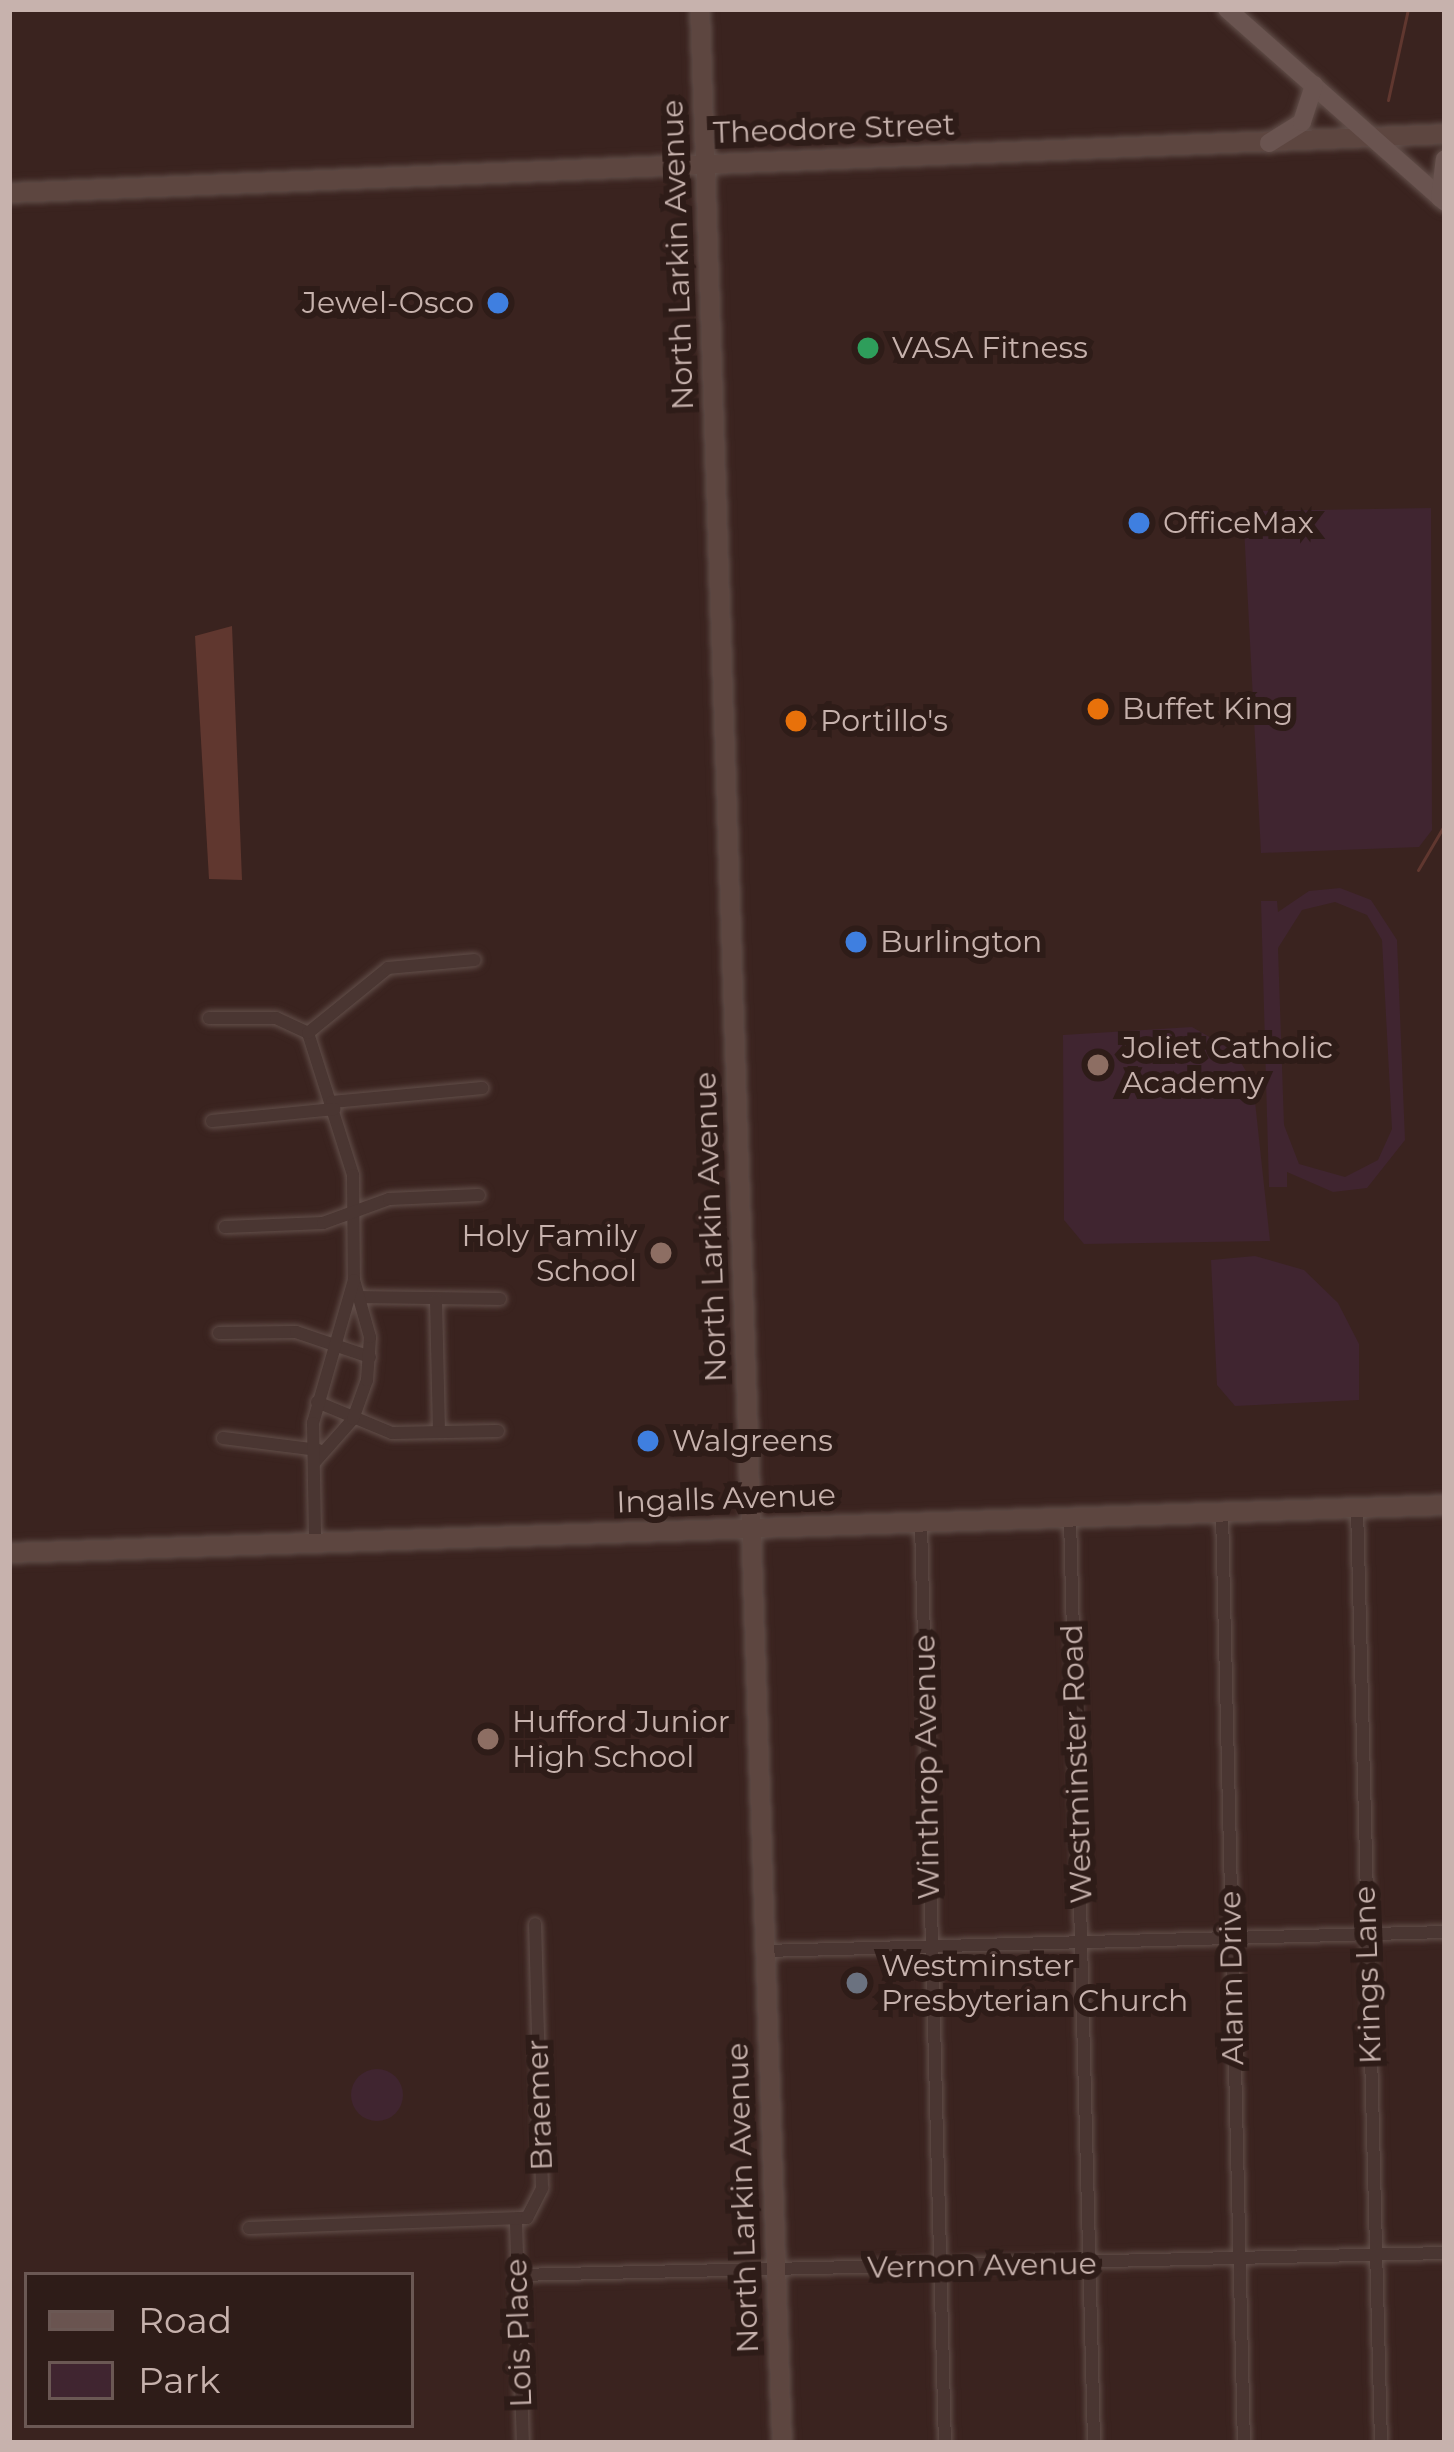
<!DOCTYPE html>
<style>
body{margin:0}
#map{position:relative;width:1454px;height:2452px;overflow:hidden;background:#3a231f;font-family:Montserrat,sans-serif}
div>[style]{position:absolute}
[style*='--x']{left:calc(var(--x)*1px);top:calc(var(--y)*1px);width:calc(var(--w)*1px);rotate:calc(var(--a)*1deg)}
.green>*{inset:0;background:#402530}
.round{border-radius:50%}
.water>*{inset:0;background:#60372f}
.stream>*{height:3px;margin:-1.5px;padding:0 1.5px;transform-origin:1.5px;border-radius:1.5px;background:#60372f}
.roads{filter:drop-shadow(0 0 3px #624f4a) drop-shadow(0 0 3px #624f4a)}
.street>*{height:12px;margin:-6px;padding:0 6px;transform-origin:6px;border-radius:6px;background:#4a3632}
.secondary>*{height:18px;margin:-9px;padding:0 9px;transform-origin:9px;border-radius:9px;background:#5d4640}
.primary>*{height:18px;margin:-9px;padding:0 9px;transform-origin:9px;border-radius:9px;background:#6a5450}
.dots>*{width:33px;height:33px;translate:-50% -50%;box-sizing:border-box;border:6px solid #2e1c18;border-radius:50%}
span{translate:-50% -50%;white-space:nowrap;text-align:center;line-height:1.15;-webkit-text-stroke:12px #2e1c18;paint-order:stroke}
.street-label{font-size:30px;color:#c7b2ad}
.poi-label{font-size:30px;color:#c7b2ad}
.right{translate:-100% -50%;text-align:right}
.left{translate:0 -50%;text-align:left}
.frame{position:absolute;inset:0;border:12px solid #c7b2ad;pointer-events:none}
.legend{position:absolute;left:24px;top:2272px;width:390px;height:156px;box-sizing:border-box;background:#2e1c18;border:3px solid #6b5854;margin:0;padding:15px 21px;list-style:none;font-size:36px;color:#c7b2ad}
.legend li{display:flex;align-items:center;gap:24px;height:60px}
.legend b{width:60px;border:3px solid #6b5854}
</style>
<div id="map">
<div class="green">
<i style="clip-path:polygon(1431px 508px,1432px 830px,1419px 847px,1261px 853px,1244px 527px,1258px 511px)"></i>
<i style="clip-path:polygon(evenodd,1340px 888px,1371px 900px,1397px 940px,1405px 1140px,1367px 1188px,1333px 1192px,1287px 1172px,1287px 1187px,1269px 1187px,1261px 901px,1277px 901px,1278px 912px,1309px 891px,1340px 888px,1335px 902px,1367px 915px,1382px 940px,1392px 1129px,1378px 1160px,1345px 1177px,1299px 1164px,1284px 1125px,1278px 948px,1302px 910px,1335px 902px)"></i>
<i style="clip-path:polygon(1192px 1027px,1234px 1051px,1253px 1083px,1270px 1241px,1084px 1244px,1064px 1220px,1063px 1035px)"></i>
<i style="clip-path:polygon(1255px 1256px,1304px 1270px,1338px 1303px,1359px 1344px,1359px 1400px,1235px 1406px,1217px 1385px,1211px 1260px)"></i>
<i class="round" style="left:351px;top:2069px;width:52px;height:52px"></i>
</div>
<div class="water">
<i style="clip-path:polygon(232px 626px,242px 880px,209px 879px,195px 636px)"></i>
</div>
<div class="stream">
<i style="--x:1388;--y:100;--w:93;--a:-77.6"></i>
<i style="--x:1418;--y:870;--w:53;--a:-59.6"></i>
</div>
<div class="roads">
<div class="street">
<i style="--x:209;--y:1018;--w:67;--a:0"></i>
<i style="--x:276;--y:1018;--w:35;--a:25"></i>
<i style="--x:308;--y:1033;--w:149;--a:72.4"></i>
<i style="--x:353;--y:1175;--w:105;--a:89.5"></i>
<i style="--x:308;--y:1033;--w:103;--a:-39.1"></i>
<i style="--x:388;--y:968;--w:87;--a:-5.3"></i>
<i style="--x:332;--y:1102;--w:151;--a:-5.3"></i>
<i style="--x:212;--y:1121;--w:123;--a:-5.6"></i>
<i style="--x:225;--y:1227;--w:98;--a:-2.3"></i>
<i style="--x:323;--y:1223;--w:70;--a:-20"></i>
<i style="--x:389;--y:1199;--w:90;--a:-2.5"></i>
<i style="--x:360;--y:1297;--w:140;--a:0.8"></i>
<i style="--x:436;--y:1300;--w:132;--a:88.7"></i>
<i style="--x:219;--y:1333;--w:77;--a:-0.7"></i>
<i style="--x:296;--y:1332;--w:78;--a:18.7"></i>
<i style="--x:317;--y:1402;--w:81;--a:22.5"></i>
<i style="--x:392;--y:1433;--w:106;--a:-1.1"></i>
<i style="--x:223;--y:1438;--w:96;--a:7.2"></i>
<i style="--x:314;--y:1463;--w:59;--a:-48.4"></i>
<i style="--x:353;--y:1419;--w:41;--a:-70.3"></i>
<i style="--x:367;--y:1380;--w:43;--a:-86"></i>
<i style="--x:370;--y:1337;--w:59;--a:-105.7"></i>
<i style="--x:354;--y:1280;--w:149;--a:106"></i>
<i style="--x:313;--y:1423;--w:120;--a:89"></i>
<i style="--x:1357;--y:1508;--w:935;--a:88.53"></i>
<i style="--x:1222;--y:1512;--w:931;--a:88.65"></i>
<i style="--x:1070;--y:1518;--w:925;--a:88.51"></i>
<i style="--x:921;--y:1523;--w:920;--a:88.51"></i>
<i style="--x:765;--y:1951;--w:680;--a:-1.6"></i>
<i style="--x:516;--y:2223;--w:220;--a:88.2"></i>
<i style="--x:249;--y:2228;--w:278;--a:-2.1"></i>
<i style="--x:527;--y:2218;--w:34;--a:-63"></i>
<i style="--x:542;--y:2188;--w:264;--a:-91.5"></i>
<i style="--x:518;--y:2275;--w:927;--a:-1.36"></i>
</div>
<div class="secondary">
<i style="--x:700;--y:9;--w:2435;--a:88.07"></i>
<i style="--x:9;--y:193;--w:1437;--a:-2.35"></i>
<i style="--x:9;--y:1553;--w:1437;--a:-1.91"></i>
</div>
<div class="primary">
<i style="--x:1227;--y:9;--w:291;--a:41.5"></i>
<i style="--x:1269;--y:143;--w:39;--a:-32"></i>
<i style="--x:1302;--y:122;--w:39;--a:-72"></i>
<i style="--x:1440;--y:198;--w:39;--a:-83"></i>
</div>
</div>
<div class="dots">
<i style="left:498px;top:303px;background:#3f7fe0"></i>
<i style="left:868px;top:348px;background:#2e9e5b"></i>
<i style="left:1139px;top:523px;background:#3f7fe0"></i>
<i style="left:1098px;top:709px;background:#e8710a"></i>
<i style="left:796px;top:721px;background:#e8710a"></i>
<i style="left:856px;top:942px;background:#3f7fe0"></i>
<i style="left:1098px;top:1065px;background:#8d6e63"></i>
<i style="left:661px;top:1253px;background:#8d6e63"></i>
<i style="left:648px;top:1441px;background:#3f7fe0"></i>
<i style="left:488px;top:1739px;background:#8d6e63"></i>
<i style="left:857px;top:1983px;background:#6b7280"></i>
</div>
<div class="street-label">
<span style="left:834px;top:129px;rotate:-2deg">Theodore Street</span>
<span style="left:678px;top:255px;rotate:-92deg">North Larkin Avenue</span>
<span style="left:711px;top:1227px;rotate:-92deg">North Larkin Avenue</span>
<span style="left:726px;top:1499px;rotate:-2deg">Ingalls Avenue</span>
<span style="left:1077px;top:1764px;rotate:-92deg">Westminster Road</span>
<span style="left:927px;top:1767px;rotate:-91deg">Winthrop Avenue</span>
<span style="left:1368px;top:1975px;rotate:-92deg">Krings Lane</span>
<span style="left:1232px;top:1978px;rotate:-91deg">Alann Drive</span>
<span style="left:540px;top:2105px;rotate:-92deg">Braemer</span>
<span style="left:743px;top:2198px;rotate:-92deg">North Larkin Avenue</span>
<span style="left:982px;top:2266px;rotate:-1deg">Vernon Avenue</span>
<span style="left:519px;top:2333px;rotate:-92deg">Lois Place</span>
</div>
<div class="poi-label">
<span class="right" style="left:474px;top:303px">Jewel-Osco</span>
<span class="left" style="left:892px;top:348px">VASA Fitness</span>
<span class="left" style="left:1163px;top:523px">OfficeMax</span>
<span class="left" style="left:1122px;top:709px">Buffet King</span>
<span class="left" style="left:820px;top:721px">Portillo's</span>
<span class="left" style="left:880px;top:942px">Burlington</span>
<span class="left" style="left:1122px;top:1065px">Joliet Catholic<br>Academy</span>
<span class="right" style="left:637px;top:1253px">Holy Family<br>School</span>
<span class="left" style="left:672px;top:1441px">Walgreens</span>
<span class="left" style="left:512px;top:1739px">Hufford Junior<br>High School</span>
<span class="left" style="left:881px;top:1983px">Westminster<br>Presbyterian Church</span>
</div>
<div class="frame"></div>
<ul class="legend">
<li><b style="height:15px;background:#6a5450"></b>Road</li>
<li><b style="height:33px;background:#402530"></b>Park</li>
</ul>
</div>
